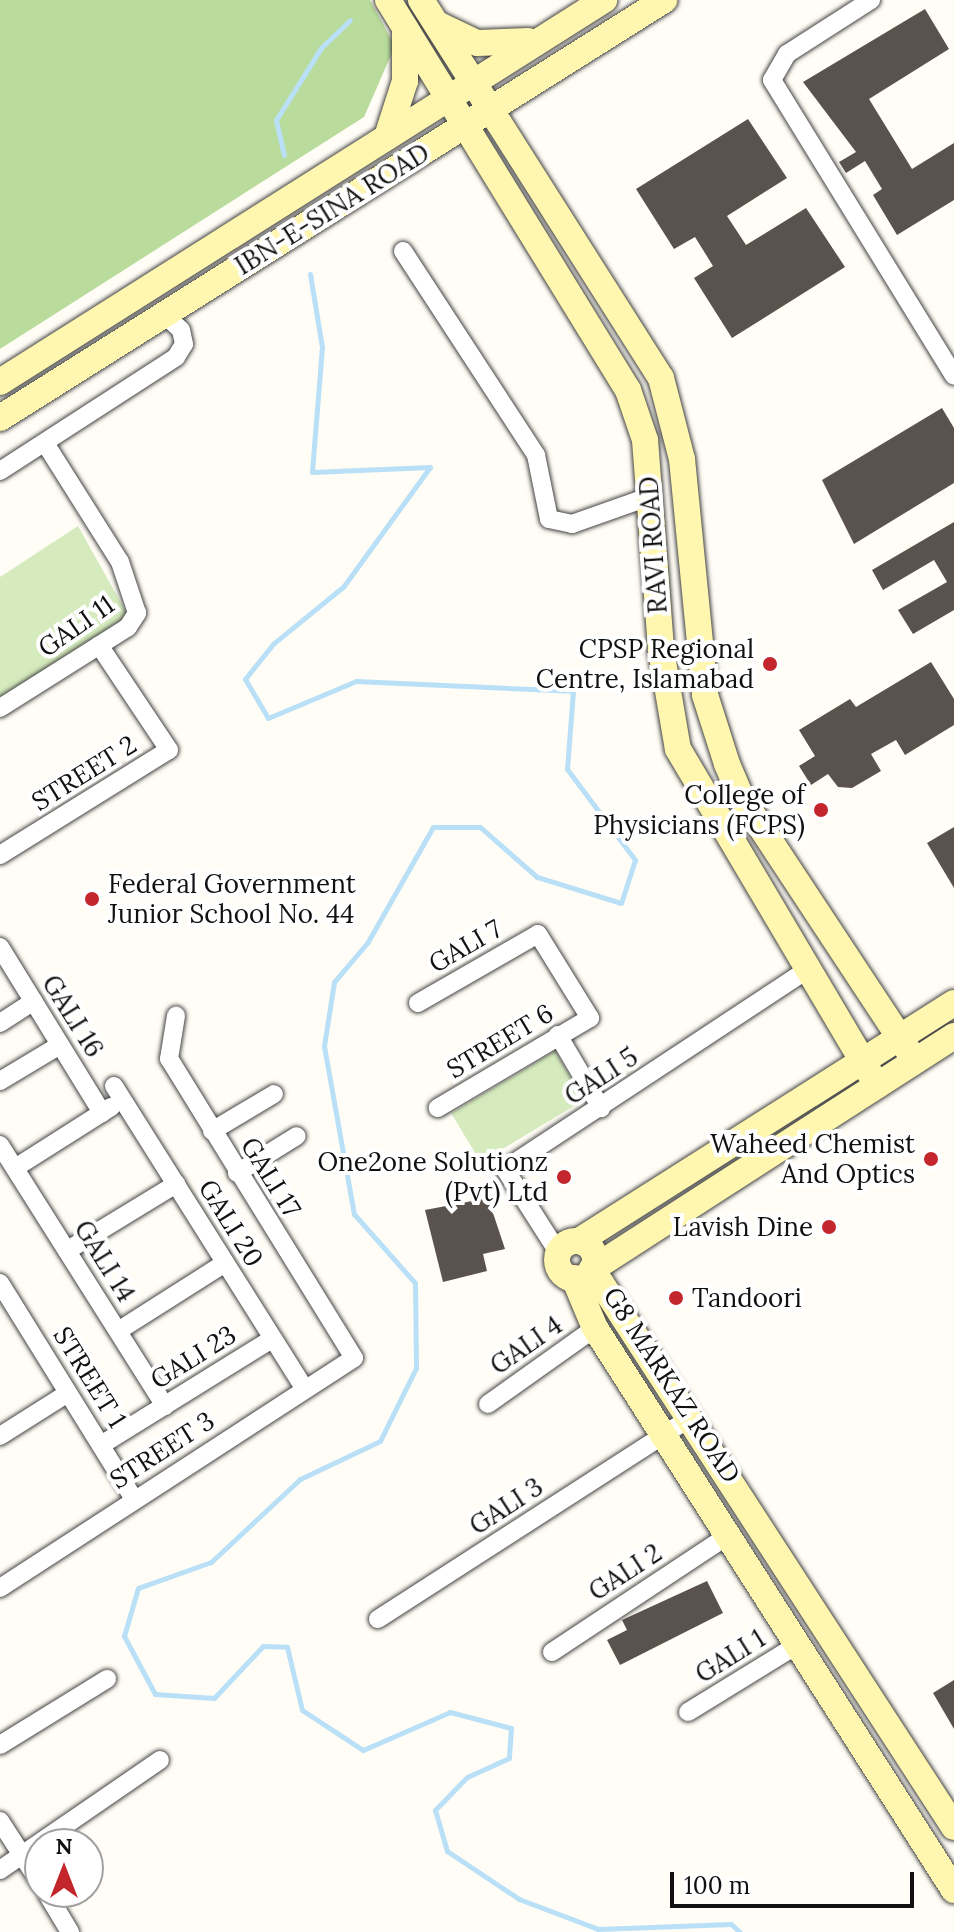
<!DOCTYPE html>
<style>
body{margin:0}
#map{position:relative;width:954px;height:1932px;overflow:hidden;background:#fffdf5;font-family:Lora,serif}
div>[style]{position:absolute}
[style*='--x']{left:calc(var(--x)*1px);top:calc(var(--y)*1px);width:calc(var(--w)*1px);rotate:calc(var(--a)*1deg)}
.green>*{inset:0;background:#d5ebbd;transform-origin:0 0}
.forest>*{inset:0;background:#b9dc9c}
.stream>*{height:5px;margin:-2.5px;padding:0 2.5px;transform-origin:2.5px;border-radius:2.5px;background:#b9e0f7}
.building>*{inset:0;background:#5a524d}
.roads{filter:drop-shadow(0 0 2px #444) drop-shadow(0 0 2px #444)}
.street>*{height:18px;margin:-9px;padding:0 9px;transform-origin:9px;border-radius:9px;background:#fff}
.secondary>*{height:26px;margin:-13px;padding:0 13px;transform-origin:13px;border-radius:13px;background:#fff6b0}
.secondary>.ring{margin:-13px;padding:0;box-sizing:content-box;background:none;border:26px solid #fff6b0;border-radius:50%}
.dots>*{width:22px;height:22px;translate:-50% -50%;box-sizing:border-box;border:4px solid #fff;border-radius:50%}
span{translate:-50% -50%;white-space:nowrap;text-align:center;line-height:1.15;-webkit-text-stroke:8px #fff;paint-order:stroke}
.street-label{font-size:26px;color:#111}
.poi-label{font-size:26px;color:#111}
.right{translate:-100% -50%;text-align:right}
.left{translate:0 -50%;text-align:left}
.north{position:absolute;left:24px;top:1828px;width:80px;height:80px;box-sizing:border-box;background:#fff;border:2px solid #a0a0a0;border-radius:50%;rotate:0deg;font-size:22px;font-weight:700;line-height:32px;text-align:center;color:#111}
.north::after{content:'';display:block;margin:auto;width:28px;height:36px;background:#c4262e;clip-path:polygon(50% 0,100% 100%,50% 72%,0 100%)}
.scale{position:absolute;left:670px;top:1872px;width:244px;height:36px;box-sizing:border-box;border:4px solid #111;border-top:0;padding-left:10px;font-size:24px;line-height:28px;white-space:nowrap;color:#111;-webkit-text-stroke:6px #fff;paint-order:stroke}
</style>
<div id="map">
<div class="green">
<i style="clip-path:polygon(78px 526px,129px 617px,0 699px,0 577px)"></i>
<i style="left:555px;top:1051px;width:57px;height:121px;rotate:59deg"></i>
</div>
<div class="forest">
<i style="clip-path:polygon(0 0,370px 0,395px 46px,364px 117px,0 349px)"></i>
</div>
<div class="stream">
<i style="--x:284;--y:155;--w:36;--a:-103"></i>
<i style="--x:276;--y:120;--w:85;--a:-58"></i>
<i style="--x:321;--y:48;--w:40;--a:-44"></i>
<i style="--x:310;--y:274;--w:74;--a:80.7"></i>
<i style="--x:322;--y:347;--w:125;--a:94.6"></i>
<i style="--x:312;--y:472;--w:118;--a:-2.4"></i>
<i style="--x:430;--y:467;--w:147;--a:125.9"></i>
<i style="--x:344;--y:586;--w:92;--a:140.8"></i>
<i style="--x:273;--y:644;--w:45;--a:128.7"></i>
<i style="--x:245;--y:679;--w:45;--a:59.5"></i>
<i style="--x:268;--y:718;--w:95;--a:-22.8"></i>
<i style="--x:356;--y:681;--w:217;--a:2.6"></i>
<i style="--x:573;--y:691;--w:78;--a:94.4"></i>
<i style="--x:567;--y:769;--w:114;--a:53.2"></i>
<i style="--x:635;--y:860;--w:45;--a:108"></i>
<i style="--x:621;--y:903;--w:88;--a:-162.8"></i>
<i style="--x:537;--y:877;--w:76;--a:-138.7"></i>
<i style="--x:480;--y:827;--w:47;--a:180"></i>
<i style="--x:433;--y:827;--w:133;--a:119.6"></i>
<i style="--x:367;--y:943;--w:51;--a:130.2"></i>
<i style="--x:334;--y:982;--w:65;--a:98.9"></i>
<i style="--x:324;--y:1046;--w:171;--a:79.9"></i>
<i style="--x:354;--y:1214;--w:92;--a:48.5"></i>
<i style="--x:415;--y:1283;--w:85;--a:89.3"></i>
<i style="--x:416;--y:1368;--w:81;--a:116.3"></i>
<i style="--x:380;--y:1441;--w:89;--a:154.6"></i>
<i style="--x:300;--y:1479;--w:122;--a:137"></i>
<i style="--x:211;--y:1562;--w:77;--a:160.4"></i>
<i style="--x:138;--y:1588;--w:50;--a:106.3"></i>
<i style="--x:124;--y:1636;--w:66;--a:61.9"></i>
<i style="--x:155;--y:1694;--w:59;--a:3.9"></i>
<i style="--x:214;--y:1698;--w:71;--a:-46.7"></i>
<i style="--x:263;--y:1646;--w:24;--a:2"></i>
<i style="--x:287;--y:1647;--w:65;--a:76.6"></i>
<i style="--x:302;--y:1710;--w:73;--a:33.3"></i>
<i style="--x:363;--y:1750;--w:95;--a:-23.6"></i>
<i style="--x:450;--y:1712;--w:63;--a:14.7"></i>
<i style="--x:511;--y:1728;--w:30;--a:94"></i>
<i style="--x:509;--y:1758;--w:46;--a:155.7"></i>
<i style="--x:467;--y:1777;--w:46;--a:134.1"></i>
<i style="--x:435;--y:1810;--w:43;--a:73.7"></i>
<i style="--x:447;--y:1851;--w:87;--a:33.7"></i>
<i style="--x:519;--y:1899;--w:85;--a:20.8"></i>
<i style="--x:598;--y:1929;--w:133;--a:-2.2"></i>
<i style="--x:731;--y:1924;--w:12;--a:42"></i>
</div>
<div class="building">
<i style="clip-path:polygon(925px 9px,949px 49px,869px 99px,912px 169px,954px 143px,954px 200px,897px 235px,873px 195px,882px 189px,865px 161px,846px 173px,839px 162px,856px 152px,803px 82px)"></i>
<i style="clip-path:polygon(748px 119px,787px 178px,727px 216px,746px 245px,806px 208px,845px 267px,732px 338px,694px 278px,713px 266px,695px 237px,674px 249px,636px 189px)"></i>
<i style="clip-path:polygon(942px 408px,954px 428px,954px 483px,854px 544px,822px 480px)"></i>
<i style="clip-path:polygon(954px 522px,954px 610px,913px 634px,898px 610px,947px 582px,934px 560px,883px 590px,872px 570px)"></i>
<i style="clip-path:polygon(931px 662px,954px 699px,954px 725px,905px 755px,896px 740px,871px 754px,881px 771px,852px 788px,838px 787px,828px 774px,811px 785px,799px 766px,815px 756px,799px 730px,850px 699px,856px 707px)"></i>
<i style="clip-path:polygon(954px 827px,954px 888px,927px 843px)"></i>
<i style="clip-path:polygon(488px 1198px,505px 1249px,483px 1254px,487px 1271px,443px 1282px,425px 1210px)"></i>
<i style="clip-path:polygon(707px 1581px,723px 1613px,620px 1665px,607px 1640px,627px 1630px,622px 1620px)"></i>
<i style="clip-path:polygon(954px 1680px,954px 1729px,933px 1693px)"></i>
</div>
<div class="roads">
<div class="street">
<i style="--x:871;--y:0;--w:100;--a:147.3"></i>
<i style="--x:787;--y:54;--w:30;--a:120"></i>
<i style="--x:772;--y:80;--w:347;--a:58.4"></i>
<i style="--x:403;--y:251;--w:244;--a:56.9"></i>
<i style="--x:536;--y:455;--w:65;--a:78.5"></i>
<i style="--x:549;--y:519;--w:24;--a:12"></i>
<i style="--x:572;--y:524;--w:84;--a:-19.5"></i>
<i style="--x:0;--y:471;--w:210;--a:-32.9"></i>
<i style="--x:176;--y:357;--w:15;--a:-58"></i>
<i style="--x:184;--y:344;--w:14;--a:-102"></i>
<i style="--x:181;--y:330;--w:22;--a:-137"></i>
<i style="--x:0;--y:708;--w:151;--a:-32.3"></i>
<i style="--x:128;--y:627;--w:17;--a:-57"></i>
<i style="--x:137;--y:613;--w:54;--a:-108.4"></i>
<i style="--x:120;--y:562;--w:141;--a:-122.2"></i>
<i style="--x:0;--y:855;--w:199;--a:-31.9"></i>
<i style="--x:169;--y:750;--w:126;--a:-123.7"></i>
<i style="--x:0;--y:947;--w:195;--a:58.4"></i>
<i style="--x:418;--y:1003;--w:138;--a:-29.9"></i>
<i style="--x:538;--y:934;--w:99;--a:58.2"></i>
<i style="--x:590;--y:1018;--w:177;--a:149.4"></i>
<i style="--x:0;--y:1023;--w:40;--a:-32.9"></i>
<i style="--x:558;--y:1035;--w:85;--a:59.5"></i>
<i style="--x:0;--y:1081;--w:70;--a:-31"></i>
<i style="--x:114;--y:1086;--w:357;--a:57.8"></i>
<i style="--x:212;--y:1131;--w:72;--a:-30.8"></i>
<i style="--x:0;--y:1145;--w:309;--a:57.7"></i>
<i style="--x:15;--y:1168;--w:114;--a:-32.4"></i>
<i style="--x:237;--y:1173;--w:70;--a:-31.7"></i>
<i style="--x:68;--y:1250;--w:127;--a:-31.4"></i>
<i style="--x:558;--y:1252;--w:98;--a:-122.6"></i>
<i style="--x:505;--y:1169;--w:362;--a:-33.4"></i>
<i style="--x:0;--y:1283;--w:254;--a:58.2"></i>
<i style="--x:118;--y:1331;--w:127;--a:-32.4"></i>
<i style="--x:488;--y:1404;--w:131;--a:-35.4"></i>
<i style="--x:0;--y:1436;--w:80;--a:-32.3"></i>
<i style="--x:101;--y:1445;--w:201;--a:-31.8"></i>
<i style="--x:0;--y:1588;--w:422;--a:-33"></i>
<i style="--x:354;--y:1358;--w:352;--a:-121.7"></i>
<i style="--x:169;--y:1059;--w:44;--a:-80.8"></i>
<i style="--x:378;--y:1619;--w:373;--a:-32.8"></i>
<i style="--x:552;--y:1652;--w:210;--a:-33.5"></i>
<i style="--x:688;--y:1712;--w:132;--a:-31.6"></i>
<i style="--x:0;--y:1745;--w:126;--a:-31.7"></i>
<i style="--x:0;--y:1821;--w:74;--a:57.2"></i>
<i style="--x:0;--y:1870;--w:194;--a:-34.5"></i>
<i style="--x:46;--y:1892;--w:47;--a:59"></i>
</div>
<div class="secondary">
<i style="--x:388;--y:0;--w:458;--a:58.4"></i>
<i style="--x:628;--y:390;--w:53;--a:71.2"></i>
<i style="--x:645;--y:440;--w:211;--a:85.6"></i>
<i style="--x:661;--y:650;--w:100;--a:80.3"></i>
<i style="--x:678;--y:749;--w:391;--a:59.4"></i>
<i style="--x:421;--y:0;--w:448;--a:57.6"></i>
<i style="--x:661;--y:378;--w:84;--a:75.5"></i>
<i style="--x:682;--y:459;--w:237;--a:84.4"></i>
<i style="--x:705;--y:695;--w:72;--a:72.3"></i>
<i style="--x:727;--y:764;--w:36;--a:67"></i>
<i style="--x:741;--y:797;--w:316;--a:56.6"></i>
<i style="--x:437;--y:24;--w:44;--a:25.4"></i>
<i style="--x:477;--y:43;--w:51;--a:-2.2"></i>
<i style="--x:387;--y:137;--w:59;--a:-72.2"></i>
<i style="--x:405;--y:81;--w:53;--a:-90"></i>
<i style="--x:0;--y:382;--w:715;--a:-32.31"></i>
<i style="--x:0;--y:418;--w:785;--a:-32.19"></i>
<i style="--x:954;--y:1036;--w:431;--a:147.2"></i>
<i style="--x:592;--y:1269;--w:665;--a:57.03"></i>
<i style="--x:579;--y:1241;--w:444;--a:-32.4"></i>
<i class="ring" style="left:557px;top:1241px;width:12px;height:12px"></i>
<i style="--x:574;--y:1278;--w:54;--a:67.2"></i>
<i style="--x:595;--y:1328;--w:667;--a:57.43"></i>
</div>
</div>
<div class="dots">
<i style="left:770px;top:664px;background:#c4262e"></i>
<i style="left:821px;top:810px;background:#c4262e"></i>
<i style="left:92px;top:899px;background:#c4262e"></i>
<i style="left:931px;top:1159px;background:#c4262e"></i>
<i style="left:564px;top:1177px;background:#c4262e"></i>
<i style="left:829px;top:1227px;background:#c4262e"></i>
<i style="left:676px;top:1298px;background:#c4262e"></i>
</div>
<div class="street-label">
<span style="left:332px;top:209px;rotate:-32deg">IBN-E-SINA ROAD</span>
<span style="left:653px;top:545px;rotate:-94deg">RAVI ROAD</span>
<span style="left:76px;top:626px;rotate:-35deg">GALI 11</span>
<span style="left:84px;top:773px;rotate:-32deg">STREET 2</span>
<span style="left:465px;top:946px;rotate:-30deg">GALI 7</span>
<span style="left:73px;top:1016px;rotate:58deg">GALI 16</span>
<span style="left:500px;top:1041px;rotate:-31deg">STREET 6</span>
<span style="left:601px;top:1076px;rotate:-33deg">GALI 5</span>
<span style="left:271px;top:1177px;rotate:58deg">GALI 17</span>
<span style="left:231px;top:1223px;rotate:58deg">GALI 20</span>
<span style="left:105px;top:1261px;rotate:58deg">GALI 14</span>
<span style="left:526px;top:1345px;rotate:-35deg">GALI 4</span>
<span style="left:193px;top:1357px;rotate:-32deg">GALI 23</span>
<span style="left:90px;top:1377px;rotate:58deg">STREET 1</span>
<span style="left:672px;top:1385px;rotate:57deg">G8 MARKAZ ROAD</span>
<span style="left:162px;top:1450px;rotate:-33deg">STREET 3</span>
<span style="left:506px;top:1506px;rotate:-33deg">GALI 3</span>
<span style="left:625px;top:1572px;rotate:-33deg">GALI 2</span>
<span style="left:730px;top:1656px;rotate:-32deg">GALI 1</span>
</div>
<div class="poi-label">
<span class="right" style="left:754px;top:664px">CPSP Regional<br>Centre, Islamabad</span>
<span class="right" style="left:805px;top:810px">College of<br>Physicians (FCPS)</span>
<span class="left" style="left:108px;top:899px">Federal Government<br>Junior School No. 44</span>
<span class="right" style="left:915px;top:1159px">Waheed Chemist<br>And Optics</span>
<span class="right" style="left:548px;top:1177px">One2one Solutionz<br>(Pvt) Ltd</span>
<span class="right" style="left:813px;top:1227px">Lavish Dine</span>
<span class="left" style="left:692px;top:1298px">Tandoori</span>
</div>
<div class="north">N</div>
<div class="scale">100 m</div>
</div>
